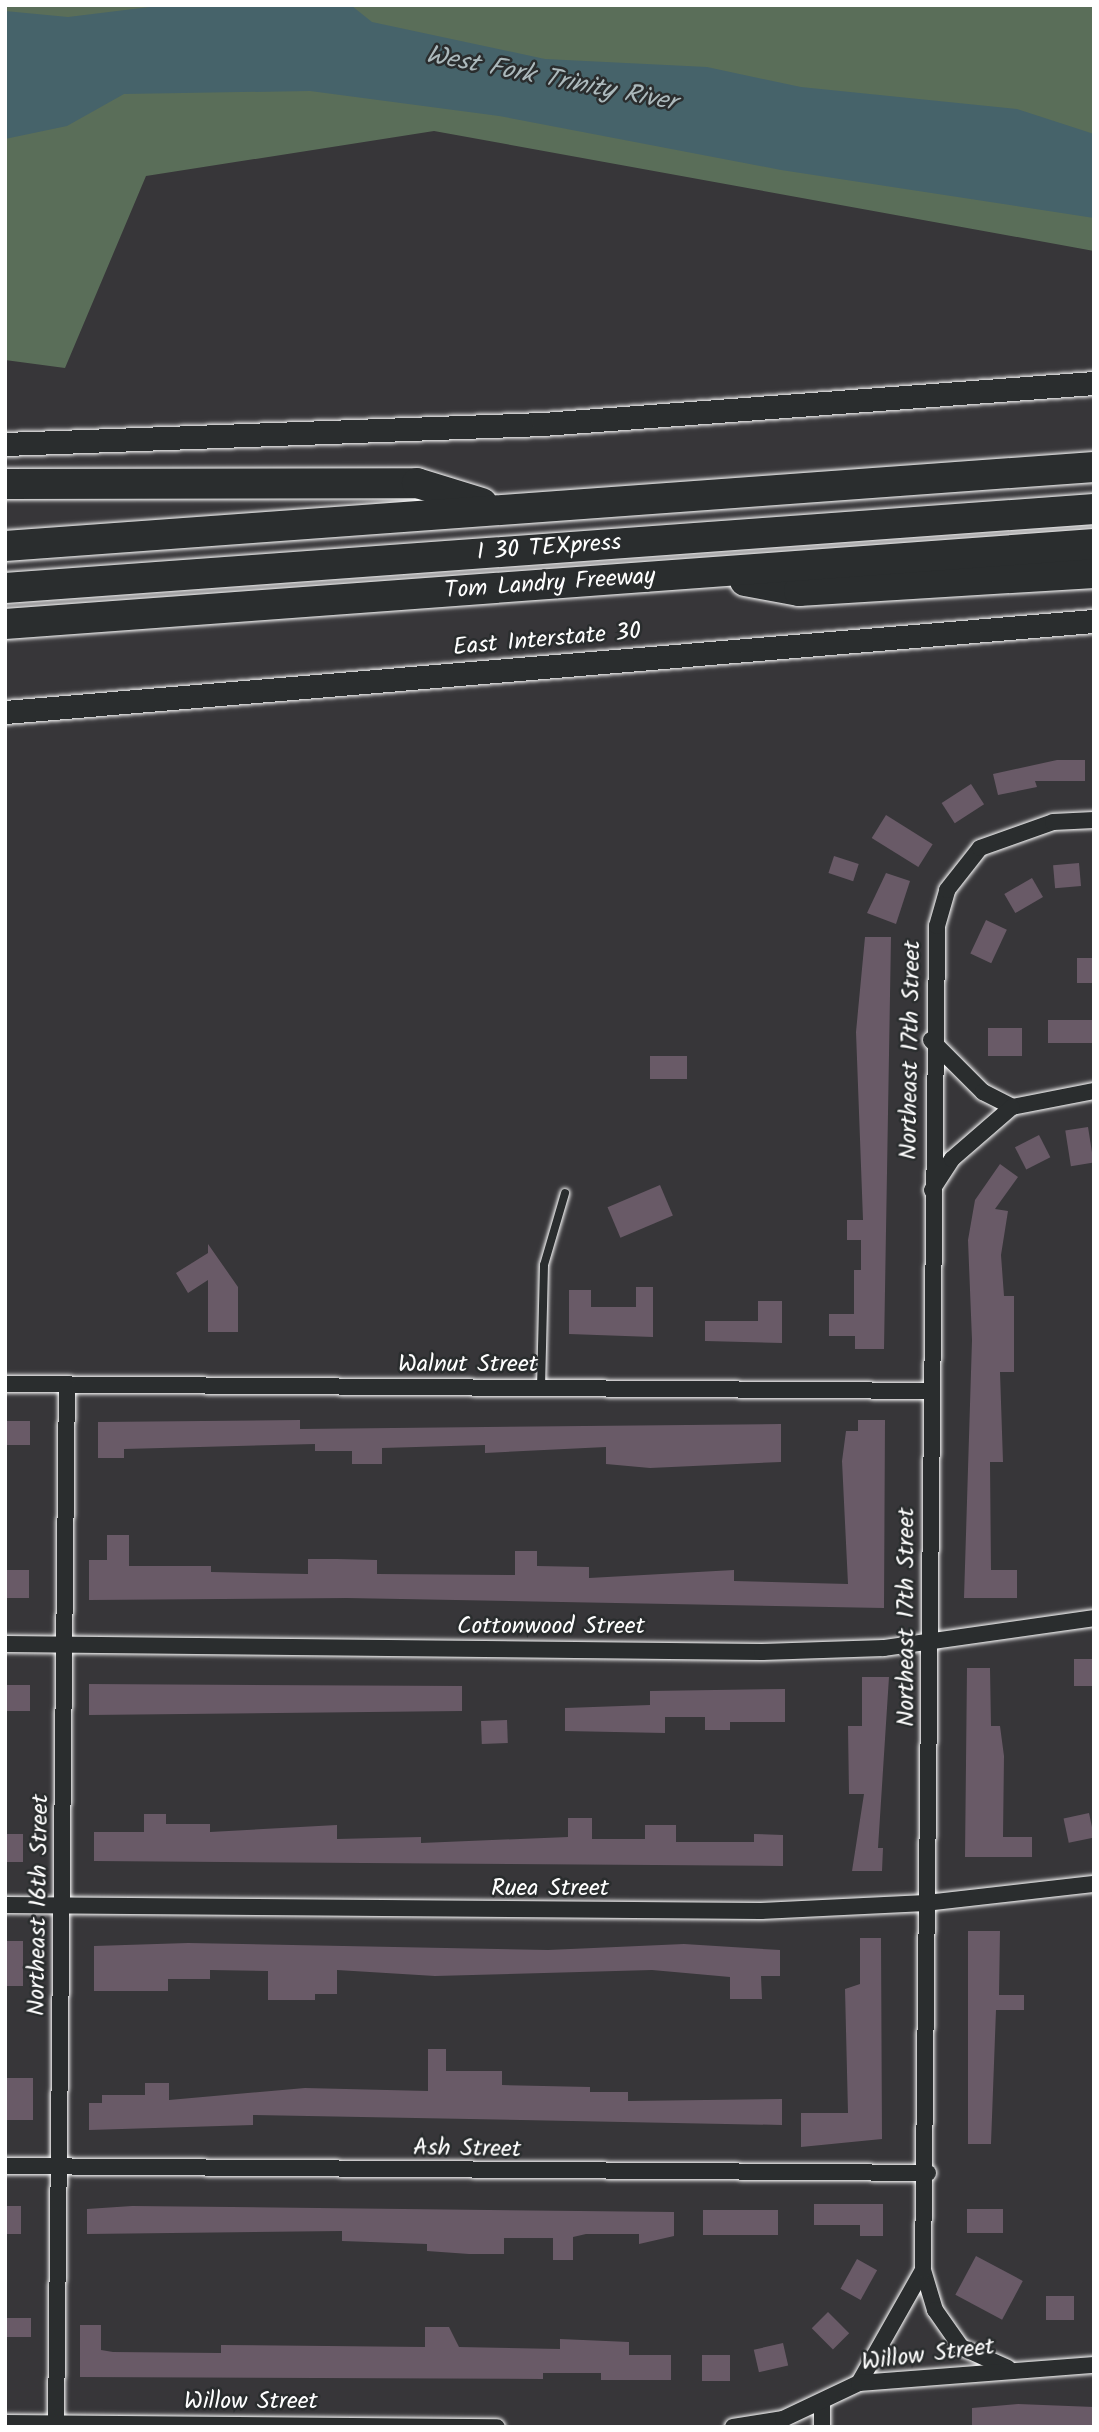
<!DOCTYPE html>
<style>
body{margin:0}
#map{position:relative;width:1099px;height:2432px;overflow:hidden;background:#373639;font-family:Kalam,sans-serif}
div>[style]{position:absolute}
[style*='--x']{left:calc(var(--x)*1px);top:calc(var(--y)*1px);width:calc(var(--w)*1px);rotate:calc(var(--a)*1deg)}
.green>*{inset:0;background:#5a6e59}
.water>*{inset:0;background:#46636a}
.building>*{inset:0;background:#695a67;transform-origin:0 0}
.roads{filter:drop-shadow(0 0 2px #fff) drop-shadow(0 0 2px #fff)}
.service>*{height:8px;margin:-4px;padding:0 4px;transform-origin:4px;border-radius:4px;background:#2a2d2e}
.minor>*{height:16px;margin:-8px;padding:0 8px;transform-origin:8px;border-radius:8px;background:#2a2d2e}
.secondary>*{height:23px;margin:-11.5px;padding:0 11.5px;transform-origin:11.5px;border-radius:11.5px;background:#2a2d2e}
.motorway>*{height:30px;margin:-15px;padding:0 15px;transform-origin:15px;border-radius:15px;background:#2a2d2e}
span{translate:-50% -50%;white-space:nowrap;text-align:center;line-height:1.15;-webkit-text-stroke:5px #2a2d2e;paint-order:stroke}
.street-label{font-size:24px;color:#fff}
.water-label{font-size:26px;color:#acb9bc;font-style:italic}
.frame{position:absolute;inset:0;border:7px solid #fff;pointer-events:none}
</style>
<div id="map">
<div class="green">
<i style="clip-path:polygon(5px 5px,1094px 5px,1094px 251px,434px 131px,146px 176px,65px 368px,5px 360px)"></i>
</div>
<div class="water">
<i style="clip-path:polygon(166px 5px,352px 6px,372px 22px,545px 59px,707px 67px,801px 87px,1017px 109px,1094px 134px,1094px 218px,781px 170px,499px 116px,310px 91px,124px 94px,67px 126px,5px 139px,5px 11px,68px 17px)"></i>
</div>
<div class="building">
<i style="clip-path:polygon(1057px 760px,1085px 760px,1085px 781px,1035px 781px,1037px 787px,998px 795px,993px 774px)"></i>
<i style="left:971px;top:784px;width:24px;height:35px;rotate:57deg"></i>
<i style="left:886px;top:815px;width:55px;height:27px;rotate:32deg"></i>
<i style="left:834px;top:856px;width:26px;height:18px;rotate:18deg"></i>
<i style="left:1079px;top:863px;width:23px;height:26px;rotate:85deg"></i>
<i style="clip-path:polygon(886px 873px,910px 881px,896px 924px,867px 913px)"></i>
<i style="left:1032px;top:878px;width:22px;height:32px;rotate:60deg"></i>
<i style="left:986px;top:920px;width:23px;height:37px;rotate:25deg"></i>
<i style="clip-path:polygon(865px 937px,891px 937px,884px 1349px,855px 1349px,855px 1336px,829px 1336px,829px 1314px,854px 1314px,854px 1270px,861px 1270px,861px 1240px,847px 1240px,847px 1220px,863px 1220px,856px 1032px)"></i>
<i style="left:1094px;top:958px;width:25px;height:17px;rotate:90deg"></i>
<i style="left:1094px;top:1020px;width:23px;height:46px;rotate:90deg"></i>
<i style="left:988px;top:1028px;width:34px;height:28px"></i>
<i style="left:650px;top:1056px;width:37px;height:23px"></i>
<i style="left:1088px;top:1127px;width:36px;height:23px;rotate:81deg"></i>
<i style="left:1039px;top:1135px;width:25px;height:27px;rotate:63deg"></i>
<i style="clip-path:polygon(1000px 1164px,1018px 1177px,995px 1209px,1008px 1211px,1001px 1255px,1004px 1296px,1014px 1296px,1014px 1372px,1000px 1372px,1003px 1462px,990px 1462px,991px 1570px,1017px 1570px,1017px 1598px,964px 1598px,972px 1340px,968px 1240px,975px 1200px)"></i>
<i style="left:660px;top:1185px;width:33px;height:57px;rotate:67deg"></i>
<i style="clip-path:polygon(208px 1244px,238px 1287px,238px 1332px,208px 1332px,208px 1280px,188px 1293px,176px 1273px,208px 1253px)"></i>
<i style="clip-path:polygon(636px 1287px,653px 1287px,653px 1337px,569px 1334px,569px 1290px,591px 1290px,591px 1307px,636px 1307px)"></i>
<i style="clip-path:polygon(758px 1301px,782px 1301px,782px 1343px,705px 1341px,705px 1321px,758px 1321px)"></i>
<i style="clip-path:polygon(300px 1420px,300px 1429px,781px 1424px,781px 1462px,650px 1468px,606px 1464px,606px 1447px,485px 1453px,485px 1445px,382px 1448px,382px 1464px,352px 1464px,352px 1451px,315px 1451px,315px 1444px,124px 1449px,124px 1458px,98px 1458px,98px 1422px)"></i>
<i style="clip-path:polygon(858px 1420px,885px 1420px,884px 1608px,347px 1598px,89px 1600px,89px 1560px,107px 1560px,107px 1535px,129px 1535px,129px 1566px,211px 1566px,211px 1572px,308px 1574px,308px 1559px,337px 1559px,377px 1560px,377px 1574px,515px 1575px,515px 1551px,537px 1551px,537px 1566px,589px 1567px,589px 1578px,734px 1570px,734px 1581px,848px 1584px,842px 1461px,846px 1431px,858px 1431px)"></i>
<i style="left:5px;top:1421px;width:25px;height:24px"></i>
<i style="left:5px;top:1570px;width:24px;height:28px"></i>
<i style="left:1094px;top:1659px;width:27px;height:20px;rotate:90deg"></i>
<i style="clip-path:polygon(967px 1668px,990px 1668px,991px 1726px,1000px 1726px,1004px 1756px,1003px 1837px,1032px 1837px,1032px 1857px,965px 1857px)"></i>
<i style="clip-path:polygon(862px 1677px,889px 1677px,878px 1848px,883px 1848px,882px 1871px,852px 1871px,864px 1794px,849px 1794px,848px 1726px,862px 1726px)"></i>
<i style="clip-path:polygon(89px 1684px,462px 1686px,462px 1711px,89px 1715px)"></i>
<i style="left:5px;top:1685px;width:25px;height:26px"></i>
<i style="clip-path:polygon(785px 1689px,785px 1722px,730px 1722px,730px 1730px,705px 1730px,705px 1717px,665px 1717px,665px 1733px,565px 1731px,565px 1708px,650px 1705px,650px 1691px)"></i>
<i style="left:507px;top:1720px;width:23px;height:26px;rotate:88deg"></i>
<i style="left:1089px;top:1813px;width:25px;height:26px;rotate:78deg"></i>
<i style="clip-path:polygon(144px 1814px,166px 1814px,166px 1824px,210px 1824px,210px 1832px,337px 1825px,337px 1839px,421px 1837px,421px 1843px,568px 1837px,568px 1818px,592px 1818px,592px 1839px,645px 1839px,645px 1825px,676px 1825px,676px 1842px,754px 1842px,754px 1834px,783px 1835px,783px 1866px,94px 1861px,94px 1832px,144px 1832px)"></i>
<i style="left:5px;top:1834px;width:18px;height:28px"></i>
<i style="clip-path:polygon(968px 1931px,1000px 1931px,999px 1995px,1024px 1995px,1024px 2010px,996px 2010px,991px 2144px,968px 2144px)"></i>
<i style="clip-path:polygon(860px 1938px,881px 1938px,882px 2139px,801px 2147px,801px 2113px,848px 2113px,845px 1989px,860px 1984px)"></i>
<i style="left:5px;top:1941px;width:18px;height:45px"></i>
<i style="clip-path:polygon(188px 1943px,548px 1950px,684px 1944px,780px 1950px,780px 1976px,761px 1976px,762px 1999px,730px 1999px,730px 1977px,652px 1970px,435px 1976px,337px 1970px,337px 1994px,315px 1994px,315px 2000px,268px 2000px,268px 1971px,210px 1970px,210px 1979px,168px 1979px,168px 1991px,94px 1991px,94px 1946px)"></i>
<i style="clip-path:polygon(428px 2049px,446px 2049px,446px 2071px,502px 2071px,502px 2085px,590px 2087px,590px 2092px,628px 2092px,628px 2101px,782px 2099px,782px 2125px,253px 2115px,253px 2125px,89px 2130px,89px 2103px,102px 2103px,102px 2095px,145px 2095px,145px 2083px,169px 2083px,169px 2100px,305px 2088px,428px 2091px)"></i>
<i style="left:5px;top:2078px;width:28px;height:42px"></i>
<i style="clip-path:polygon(814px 2204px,883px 2204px,883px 2236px,860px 2236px,860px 2225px,814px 2225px)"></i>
<i style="left:5px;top:2206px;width:16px;height:28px"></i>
<i style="clip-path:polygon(132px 2206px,674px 2212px,674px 2236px,639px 2244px,639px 2234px,586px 2234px,573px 2237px,573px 2260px,553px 2260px,553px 2238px,504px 2238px,504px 2254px,469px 2254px,427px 2251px,427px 2244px,342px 2241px,342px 2231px,87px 2234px,87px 2209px)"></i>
<i style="left:967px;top:2209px;width:36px;height:24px"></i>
<i style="left:778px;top:2210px;width:25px;height:75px;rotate:90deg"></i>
<i style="left:976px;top:2256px;width:53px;height:44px;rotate:28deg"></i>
<i style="left:857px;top:2259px;width:23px;height:34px;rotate:29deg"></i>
<i style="left:1046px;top:2296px;width:28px;height:24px"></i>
<i style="left:828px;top:2312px;width:30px;height:23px;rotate:45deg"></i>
<i style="left:5px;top:2318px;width:26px;height:19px"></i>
<i style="clip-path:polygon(80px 2325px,101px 2325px,101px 2350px,113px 2352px,221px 2353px,221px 2345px,425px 2347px,425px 2327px,449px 2327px,459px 2347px,560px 2349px,560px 2339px,629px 2342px,629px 2355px,671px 2355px,671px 2380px,601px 2380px,601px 2373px,543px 2373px,543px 2379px,80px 2377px)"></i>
<i style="left:783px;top:2343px;width:23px;height:30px;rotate:77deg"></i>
<i style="left:702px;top:2355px;width:28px;height:26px"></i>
<i style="clip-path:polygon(1018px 2404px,1094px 2407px,1094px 2427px,972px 2427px,972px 2408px)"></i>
</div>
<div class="roads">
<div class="service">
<i style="--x:541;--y:1388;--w:123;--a:-88.6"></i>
<i style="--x:544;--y:1265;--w:75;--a:-73.7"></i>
</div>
<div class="minor">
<i style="--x:931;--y:1040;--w:74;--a:45"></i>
<i style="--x:983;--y:1092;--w:33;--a:27"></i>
<i style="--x:1012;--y:1107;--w:84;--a:-11"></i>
<i style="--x:932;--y:1190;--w:37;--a:-57"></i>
<i style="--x:952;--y:1159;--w:79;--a:-40.9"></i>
<i style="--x:5;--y:1384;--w:925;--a:0.43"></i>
<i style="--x:5;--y:1644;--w:757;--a:0.61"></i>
<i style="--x:762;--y:1652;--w:122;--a:-1.9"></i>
<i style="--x:884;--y:1648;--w:212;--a:-8.1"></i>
<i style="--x:5;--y:1905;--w:756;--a:0.45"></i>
<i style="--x:761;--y:1911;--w:165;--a:-2.8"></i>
<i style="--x:926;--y:1903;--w:169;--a:-6.5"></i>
<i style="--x:5;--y:2166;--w:923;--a:0.43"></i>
<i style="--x:923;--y:2270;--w:42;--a:73.3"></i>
<i style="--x:935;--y:2310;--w:45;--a:54.9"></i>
<i style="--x:961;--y:2347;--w:51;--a:24.1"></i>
<i style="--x:859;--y:2383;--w:130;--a:-60.5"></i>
<i style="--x:923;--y:2270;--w:1344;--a:-89.4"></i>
<i style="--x:937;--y:926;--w:37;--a:-74"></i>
<i style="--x:947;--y:890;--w:53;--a:-51.8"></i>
<i style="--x:980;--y:848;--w:77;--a:-19.6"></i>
<i style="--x:1053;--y:822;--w:41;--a:-2.8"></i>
<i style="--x:822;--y:2405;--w:22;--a:90"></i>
<i style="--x:5;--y:2423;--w:492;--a:0.5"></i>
<i style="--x:56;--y:2427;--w:1043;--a:-89.4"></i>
<i style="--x:733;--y:2427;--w:51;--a:-9.1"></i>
<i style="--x:783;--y:2419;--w:84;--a:-25.3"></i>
<i style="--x:859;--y:2383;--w:236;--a:-4.4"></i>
</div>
<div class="secondary">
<i style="--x:5;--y:444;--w:538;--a:-2.13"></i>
<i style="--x:543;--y:424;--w:553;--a:-4.26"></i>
<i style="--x:5;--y:712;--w:1093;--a:-4.78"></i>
</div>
<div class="motorway">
<i style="--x:5;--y:484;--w:412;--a:-0.1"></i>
<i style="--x:417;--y:483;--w:68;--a:17.1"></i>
<i style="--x:5;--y:546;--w:1092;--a:-4.15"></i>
<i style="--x:745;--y:581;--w:55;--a:10.5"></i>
<i style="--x:799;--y:591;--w:296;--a:-3.5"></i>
<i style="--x:5;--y:588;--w:1092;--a:-4.15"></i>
<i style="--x:5;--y:624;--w:1092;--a:-4.2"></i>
</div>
</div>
<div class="street-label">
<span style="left:549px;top:548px;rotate:-4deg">I 30 TEXpress</span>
<span style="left:550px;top:584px;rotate:-4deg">Tom Landry Freeway</span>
<span style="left:547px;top:640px;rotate:-5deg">East Interstate 30</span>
<span style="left:911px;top:1050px;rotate:-89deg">Northeast 17th Street</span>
<span style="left:468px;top:1365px">Walnut Street</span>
<span style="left:907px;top:1617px;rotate:-90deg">Northeast 17th Street</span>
<span style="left:551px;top:1627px">Cottonwood Street</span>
<span style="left:550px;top:1889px">Ruea Street</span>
<span style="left:39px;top:1905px;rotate:-89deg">Northeast 16th Street</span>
<span style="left:467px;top:2149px;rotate:1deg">Ash Street</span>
<span style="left:928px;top:2355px;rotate:-7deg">Willow Street</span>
<span style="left:251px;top:2402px">Willow Street</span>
</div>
<div class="water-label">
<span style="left:551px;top:80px;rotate:11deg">West Fork Trinity River</span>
</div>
<div class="frame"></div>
</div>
